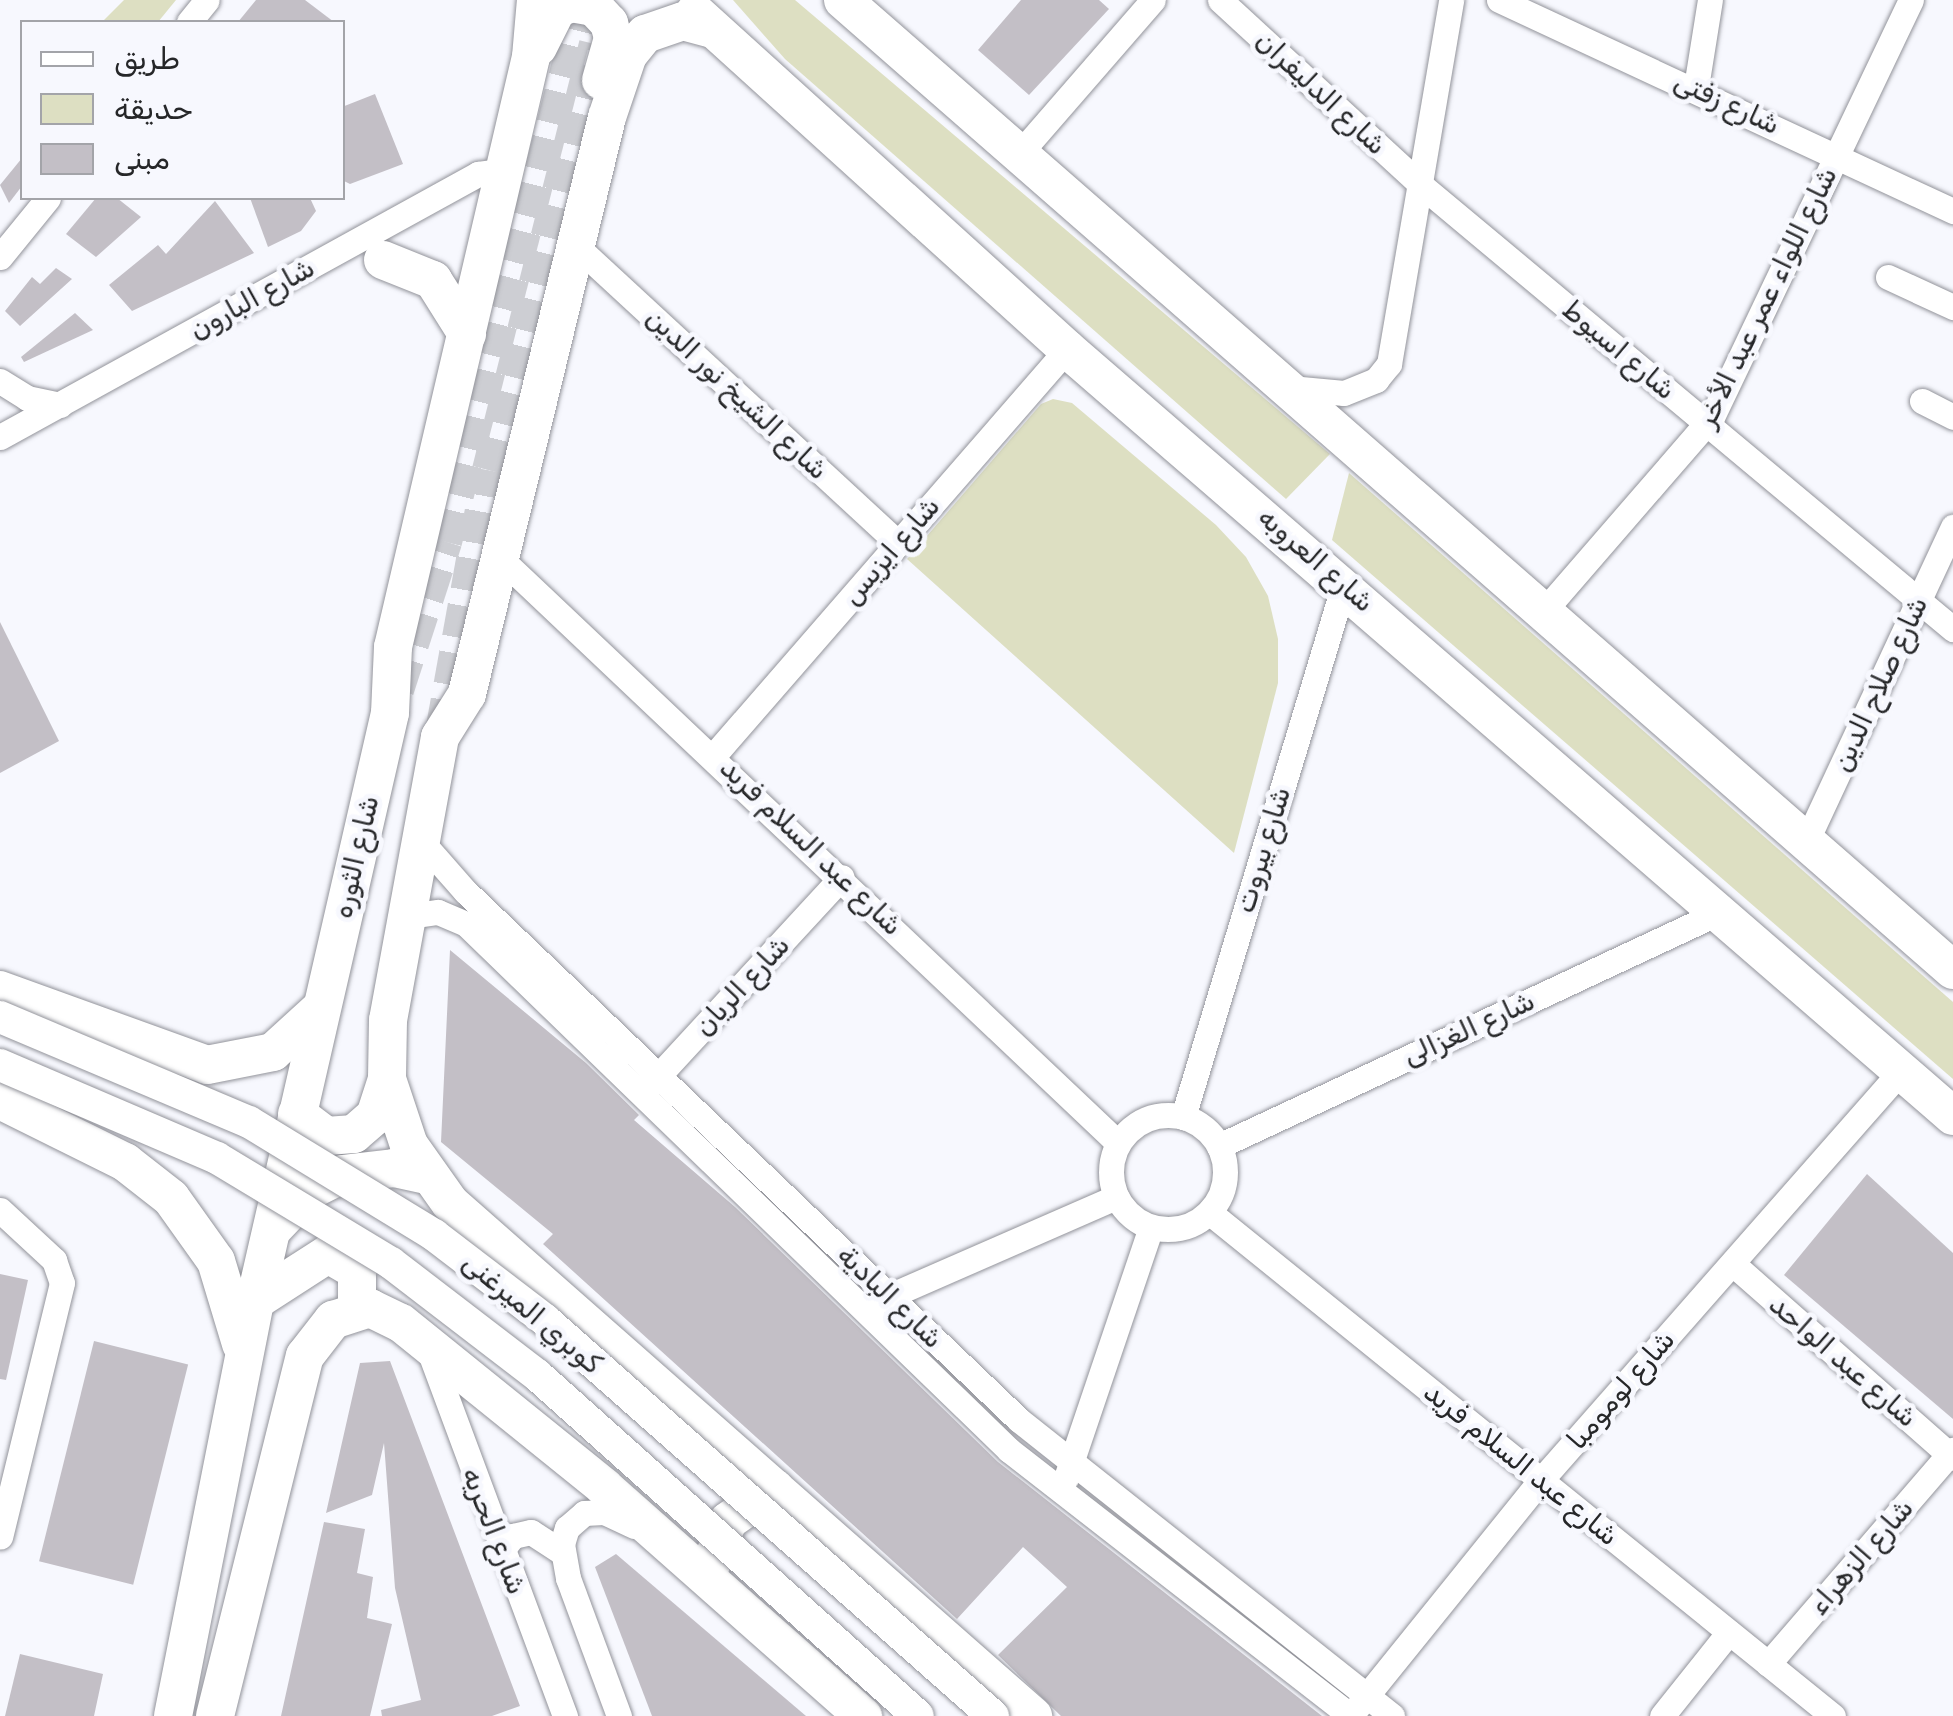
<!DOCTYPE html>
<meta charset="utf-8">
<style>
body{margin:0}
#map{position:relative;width:1953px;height:1716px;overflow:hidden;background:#f7f8fe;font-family:Rubik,"Noto Sans Arabic",sans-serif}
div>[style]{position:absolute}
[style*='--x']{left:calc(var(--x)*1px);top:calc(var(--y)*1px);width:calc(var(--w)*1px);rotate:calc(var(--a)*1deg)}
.green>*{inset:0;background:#dddfc2}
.building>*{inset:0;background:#c3bfc6;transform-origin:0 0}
.major-tunnel>*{height:32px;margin-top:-16px;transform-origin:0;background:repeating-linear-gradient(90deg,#cdced3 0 32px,transparent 0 48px)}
.roads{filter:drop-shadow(0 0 2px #92939a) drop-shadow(0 0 2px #92939a)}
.minor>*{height:25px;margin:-12.5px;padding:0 12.5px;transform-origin:12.5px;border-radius:12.5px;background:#fff}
.minor>.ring{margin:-12.5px;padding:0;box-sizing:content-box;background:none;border:25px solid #fff;border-radius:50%}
.highway>*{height:38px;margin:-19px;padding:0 19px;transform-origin:19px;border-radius:19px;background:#fff}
.bridges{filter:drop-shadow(0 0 2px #92939a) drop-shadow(0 0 2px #92939a)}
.major-bridge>*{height:32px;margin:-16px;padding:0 16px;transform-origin:16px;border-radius:16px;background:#fff}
span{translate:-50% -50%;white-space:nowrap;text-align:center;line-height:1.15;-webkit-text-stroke:10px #f7f8fe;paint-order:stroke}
.street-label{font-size:28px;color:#262729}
.legend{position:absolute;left:20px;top:20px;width:325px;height:180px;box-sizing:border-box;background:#f7f8fe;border:2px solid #a3a4a9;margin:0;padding:12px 18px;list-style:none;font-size:30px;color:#262729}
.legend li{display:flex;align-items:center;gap:20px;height:50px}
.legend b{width:50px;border:2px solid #a3a4a9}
</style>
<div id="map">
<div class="green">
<i style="clip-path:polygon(124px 0,176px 0,158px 22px,102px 22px)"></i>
<i style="clip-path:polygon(733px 0,795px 0,1330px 454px,1286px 499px,785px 59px)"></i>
<i style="clip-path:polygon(1053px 399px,1072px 403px,1216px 525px,1246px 557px,1268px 596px,1278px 639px,1278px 683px,1234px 853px,907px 559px,1041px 404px)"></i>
<i style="clip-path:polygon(1349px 473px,1953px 1002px,1953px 1079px,1332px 540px)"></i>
</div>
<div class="building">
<i style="clip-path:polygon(256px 0,305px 0,334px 22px,238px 22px)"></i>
<i style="clip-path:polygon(1021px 0,1099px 0,1109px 9px,1029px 95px,978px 50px)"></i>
<i style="clip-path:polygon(375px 94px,403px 164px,350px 184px,342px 180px,342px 107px)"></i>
<i style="clip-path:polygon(22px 158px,22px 186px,9px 203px,0 185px)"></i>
<i style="clip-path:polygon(96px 198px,117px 198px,141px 217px,96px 257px,66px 234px)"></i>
<i style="clip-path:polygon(250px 198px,310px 198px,316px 211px,301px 231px,268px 247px)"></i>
<i style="clip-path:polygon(215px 201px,254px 253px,132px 311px,109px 285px,158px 245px,166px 254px)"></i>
<i style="clip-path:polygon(56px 268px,72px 279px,20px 326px,5px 311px,32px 277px,40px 284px)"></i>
<i style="clip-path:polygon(75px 313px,93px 330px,24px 362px,21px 357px)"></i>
<i style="clip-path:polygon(0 622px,59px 741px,0 773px)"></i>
<i style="clip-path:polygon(450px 950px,586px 1063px,639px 1115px,634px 1120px,735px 1207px,998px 1462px,1322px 1716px,1061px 1716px,998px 1655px,1067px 1587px,1023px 1547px,957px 1619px,543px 1244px,553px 1234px,441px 1142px)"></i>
<i style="clip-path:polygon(1867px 1174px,1953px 1253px,1953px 1419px,1784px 1275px)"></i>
<i style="clip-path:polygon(0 1274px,28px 1280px,6px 1380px,0 1379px)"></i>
<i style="left:94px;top:1341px;width:97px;height:227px;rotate:14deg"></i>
<i style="clip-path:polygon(390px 1361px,520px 1706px,492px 1716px,382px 1716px,381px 1710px,421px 1700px,395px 1588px,384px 1443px,372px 1495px,326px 1513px,360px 1363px)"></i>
<i style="clip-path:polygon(324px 1522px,365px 1529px,357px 1573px,373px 1577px,367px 1618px,392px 1624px,370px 1716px,281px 1716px)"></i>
<i style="clip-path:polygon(616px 1554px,806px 1716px,652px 1716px,595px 1567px)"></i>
<i style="clip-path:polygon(20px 1654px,103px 1674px,94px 1716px,5px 1716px)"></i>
</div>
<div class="major-tunnel">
<i style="--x:398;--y:690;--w:156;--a:-72"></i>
<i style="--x:446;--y:542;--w:559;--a:-75.72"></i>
<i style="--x:441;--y:732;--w:266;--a:-79.8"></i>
<i style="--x:488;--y:470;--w:439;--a:-75.9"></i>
</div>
<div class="roads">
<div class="minor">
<i style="--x:1220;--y:0;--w:275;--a:42.6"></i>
<i style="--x:1422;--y:186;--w:692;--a:39.84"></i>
<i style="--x:1499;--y:0;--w:501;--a:24.93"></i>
<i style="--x:189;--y:22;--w:28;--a:-51"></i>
<i style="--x:1696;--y:87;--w:88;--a:-80.9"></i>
<i style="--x:1019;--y:154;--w:204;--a:-49"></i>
<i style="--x:575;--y:245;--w:439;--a:42.7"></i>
<i style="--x:0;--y:257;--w:76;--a:-50.9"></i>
<i style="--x:1888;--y:277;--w:72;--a:24.8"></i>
<i style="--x:0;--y:381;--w:32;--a:32"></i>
<i style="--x:27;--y:398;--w:34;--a:12"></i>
<i style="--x:1290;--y:388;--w:54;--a:5.3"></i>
<i style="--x:1344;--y:393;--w:35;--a:-22"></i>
<i style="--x:1376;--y:380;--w:21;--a:-51"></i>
<i style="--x:1389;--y:364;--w:369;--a:-80.3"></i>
<i style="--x:1922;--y:401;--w:35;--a:27"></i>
<i style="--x:0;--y:437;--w:546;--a:-28.82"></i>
<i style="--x:478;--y:174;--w:29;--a:-8"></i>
<i style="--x:498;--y:556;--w:854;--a:43.43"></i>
<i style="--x:1543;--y:612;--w:258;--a:-49.1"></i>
<i style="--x:1712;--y:417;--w:462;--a:-64.5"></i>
<i style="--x:715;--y:754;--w:537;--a:-49"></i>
<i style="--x:421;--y:841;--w:67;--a:48.7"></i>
<i style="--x:465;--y:891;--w:766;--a:43.68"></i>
<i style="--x:1019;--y:1420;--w:476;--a:38.4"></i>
<i style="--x:1806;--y:842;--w:348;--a:-65"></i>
<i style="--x:408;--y:916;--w:30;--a:-8"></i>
<i style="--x:438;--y:912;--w:30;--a:23"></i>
<i style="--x:466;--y:924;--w:756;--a:44.09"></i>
<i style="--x:1009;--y:1450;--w:433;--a:37.9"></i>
<i style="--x:649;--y:1086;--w:284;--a:-47.3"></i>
<i class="ring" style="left:1111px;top:1115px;width:89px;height:89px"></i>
<i style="--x:1183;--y:1117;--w:557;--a:-73.19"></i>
<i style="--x:1219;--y:1146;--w:553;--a:-25.04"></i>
<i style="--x:0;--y:1210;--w:74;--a:42.8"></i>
<i style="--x:54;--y:1260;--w:24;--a:71"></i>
<i style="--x:62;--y:1283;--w:261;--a:103.7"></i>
<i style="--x:1209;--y:1212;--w:802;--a:38.93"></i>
<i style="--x:1733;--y:1264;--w:293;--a:41.4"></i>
<i style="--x:878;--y:1301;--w:260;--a:-23.6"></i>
<i style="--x:427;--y:1345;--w:396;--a:69.6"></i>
<i style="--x:1066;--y:1478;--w:265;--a:-71.3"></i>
<i style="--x:502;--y:1550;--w:18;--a:-52"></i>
<i style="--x:513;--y:1536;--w:18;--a:-13"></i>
<i style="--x:531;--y:1532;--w:37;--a:33"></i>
<i style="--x:1768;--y:1664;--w:283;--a:-49.2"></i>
<i style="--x:1356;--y:1709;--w:294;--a:-51.1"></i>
<i style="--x:1541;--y:1480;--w:545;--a:-48.65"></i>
<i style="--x:619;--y:1716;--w:147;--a:-110.3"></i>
<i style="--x:568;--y:1578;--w:35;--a:-100"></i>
<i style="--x:562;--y:1544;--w:17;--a:-73"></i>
<i style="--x:567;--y:1528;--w:23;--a:-41"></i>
<i style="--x:584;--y:1513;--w:20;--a:-3"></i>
<i style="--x:604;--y:1512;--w:33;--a:25"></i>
<i style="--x:1662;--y:1716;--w:107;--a:-51.4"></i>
</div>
<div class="highway">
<i style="--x:843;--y:0;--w:1474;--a:41.15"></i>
<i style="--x:695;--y:12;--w:502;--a:42.17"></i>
<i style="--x:1067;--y:349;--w:1172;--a:40.88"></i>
<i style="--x:712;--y:29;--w:30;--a:-165"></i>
<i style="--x:683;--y:21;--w:40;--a:161.1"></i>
<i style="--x:645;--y:34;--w:27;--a:129"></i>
<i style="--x:628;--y:55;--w:65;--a:108.7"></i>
<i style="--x:607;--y:117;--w:594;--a:103.64"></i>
<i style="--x:467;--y:694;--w:51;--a:122.1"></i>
<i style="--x:440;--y:737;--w:288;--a:100.4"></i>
<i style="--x:388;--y:1020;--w:59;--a:91"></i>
<i style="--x:387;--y:1079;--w:70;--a:71.6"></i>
<i style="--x:409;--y:1145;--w:71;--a:54.7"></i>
<i style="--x:450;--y:1203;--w:777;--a:41.35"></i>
<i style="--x:538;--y:47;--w:42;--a:-63.4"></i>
<i style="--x:557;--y:9;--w:15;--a:-23"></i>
<i style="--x:571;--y:3;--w:23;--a:10"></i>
<i style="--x:594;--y:7;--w:22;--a:47"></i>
<i style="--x:609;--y:23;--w:16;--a:75"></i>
<i style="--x:613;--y:38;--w:44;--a:105.9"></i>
<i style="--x:383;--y:260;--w:54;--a:21.8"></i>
<i style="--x:433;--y:280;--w:64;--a:57.8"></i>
<i style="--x:0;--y:990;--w:220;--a:19.9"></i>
<i style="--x:207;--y:1065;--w:67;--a:-11.1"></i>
<i style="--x:273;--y:1052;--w:62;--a:-42.4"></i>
<i style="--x:0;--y:1100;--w:140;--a:26.4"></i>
<i style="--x:125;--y:1162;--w:58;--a:38"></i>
<i style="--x:171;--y:1198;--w:77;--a:54.5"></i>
<i style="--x:216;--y:1261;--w:87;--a:73.2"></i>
<i style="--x:297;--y:1114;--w:36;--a:37"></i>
<i style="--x:326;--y:1136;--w:28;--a:-4"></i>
<i style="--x:354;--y:1134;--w:28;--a:-41"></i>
<i style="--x:375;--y:1116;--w:39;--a:-72"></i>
<i style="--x:272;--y:1230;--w:54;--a:-46.5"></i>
<i style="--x:309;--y:1191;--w:37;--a:-27"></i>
<i style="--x:342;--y:1174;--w:52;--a:-6.6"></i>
<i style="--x:394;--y:1168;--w:34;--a:12"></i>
<i style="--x:255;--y:1301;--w:87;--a:-32.8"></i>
<i style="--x:328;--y:1254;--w:34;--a:30"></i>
<i style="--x:357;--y:1271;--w:39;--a:90"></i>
<i style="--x:710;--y:1567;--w:49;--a:-68.6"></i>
<i style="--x:728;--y:1521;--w:57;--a:-35.1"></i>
<i style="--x:173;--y:1716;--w:423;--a:-78.8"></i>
<i style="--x:255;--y:1301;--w:603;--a:-77.07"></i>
<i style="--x:390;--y:713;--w:66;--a:-87.4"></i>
<i style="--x:393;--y:647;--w:606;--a:-76.84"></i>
<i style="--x:531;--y:57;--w:57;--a:-85"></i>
<i style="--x:215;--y:1716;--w:371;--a:-76"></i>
<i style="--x:305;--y:1356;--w:46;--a:-52.1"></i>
<i style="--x:333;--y:1320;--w:39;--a:-18"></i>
<i style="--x:370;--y:1308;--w:34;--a:26"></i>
<i style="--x:401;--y:1323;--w:261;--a:38.9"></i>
<i style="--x:604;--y:1487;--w:346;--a:41.5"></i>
</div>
</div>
<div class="bridges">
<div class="major-bridge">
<i style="--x:0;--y:1017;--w:270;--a:22.9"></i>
<i style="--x:249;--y:1122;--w:217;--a:31.4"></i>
<i style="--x:434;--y:1235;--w:140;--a:37.4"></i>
<i style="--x:545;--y:1320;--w:598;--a:41.47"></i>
<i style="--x:0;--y:1065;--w:236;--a:23.2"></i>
<i style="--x:217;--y:1158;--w:203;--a:31.1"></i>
<i style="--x:391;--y:1263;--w:184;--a:37.5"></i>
<i style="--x:537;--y:1375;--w:511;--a:41.83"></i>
</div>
</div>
<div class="street-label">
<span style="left:1321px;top:93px;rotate:43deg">شارع الدليفران</span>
<span style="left:1727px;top:103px;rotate:25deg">شارع زفتى</span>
<span style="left:1767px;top:297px;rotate:-64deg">شارع اللواء عمر عبد الأخر</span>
<span style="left:252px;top:299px;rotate:-29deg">شارع البارون</span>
<span style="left:1619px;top:350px;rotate:40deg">شارع اسيوط</span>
<span style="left:737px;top:394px;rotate:43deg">شارع الشيخ نور الدين</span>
<span style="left:891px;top:551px;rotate:-49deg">شارع ايزيس</span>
<span style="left:1316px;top:560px;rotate:41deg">شارع العروبه</span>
<span style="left:1880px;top:684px;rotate:-65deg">شارع صلاح الدين</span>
<span style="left:811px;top:847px;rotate:44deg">شارع عبد السلام فريد</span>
<span style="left:1263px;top:850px;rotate:-73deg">شارع بيروت</span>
<span style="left:356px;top:857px;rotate:-77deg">شارع الثوره</span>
<span style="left:742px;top:986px;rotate:-47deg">شارع الريان</span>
<span style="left:1469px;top:1029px;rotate:-25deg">شارع الغزالى</span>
<span style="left:890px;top:1297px;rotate:44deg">شارع البادية</span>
<span style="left:532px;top:1313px;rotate:40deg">كوبري الميرغنى</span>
<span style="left:1843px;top:1361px;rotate:41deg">شارع عبد الواحد</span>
<span style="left:1621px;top:1390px;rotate:-49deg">شارع لومومبا</span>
<span style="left:1521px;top:1464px;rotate:39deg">شارع عبد السلام فريد</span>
<span style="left:494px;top:1531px;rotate:69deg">شارع الحريه</span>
<span style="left:1861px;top:1557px;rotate:-49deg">شارع الزهراء</span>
</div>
<ul class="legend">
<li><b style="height:12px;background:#fff"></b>طريق</li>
<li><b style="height:28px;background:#dddfc2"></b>حديقة</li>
<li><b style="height:28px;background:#c3bfc6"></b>مبنى</li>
</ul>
</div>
